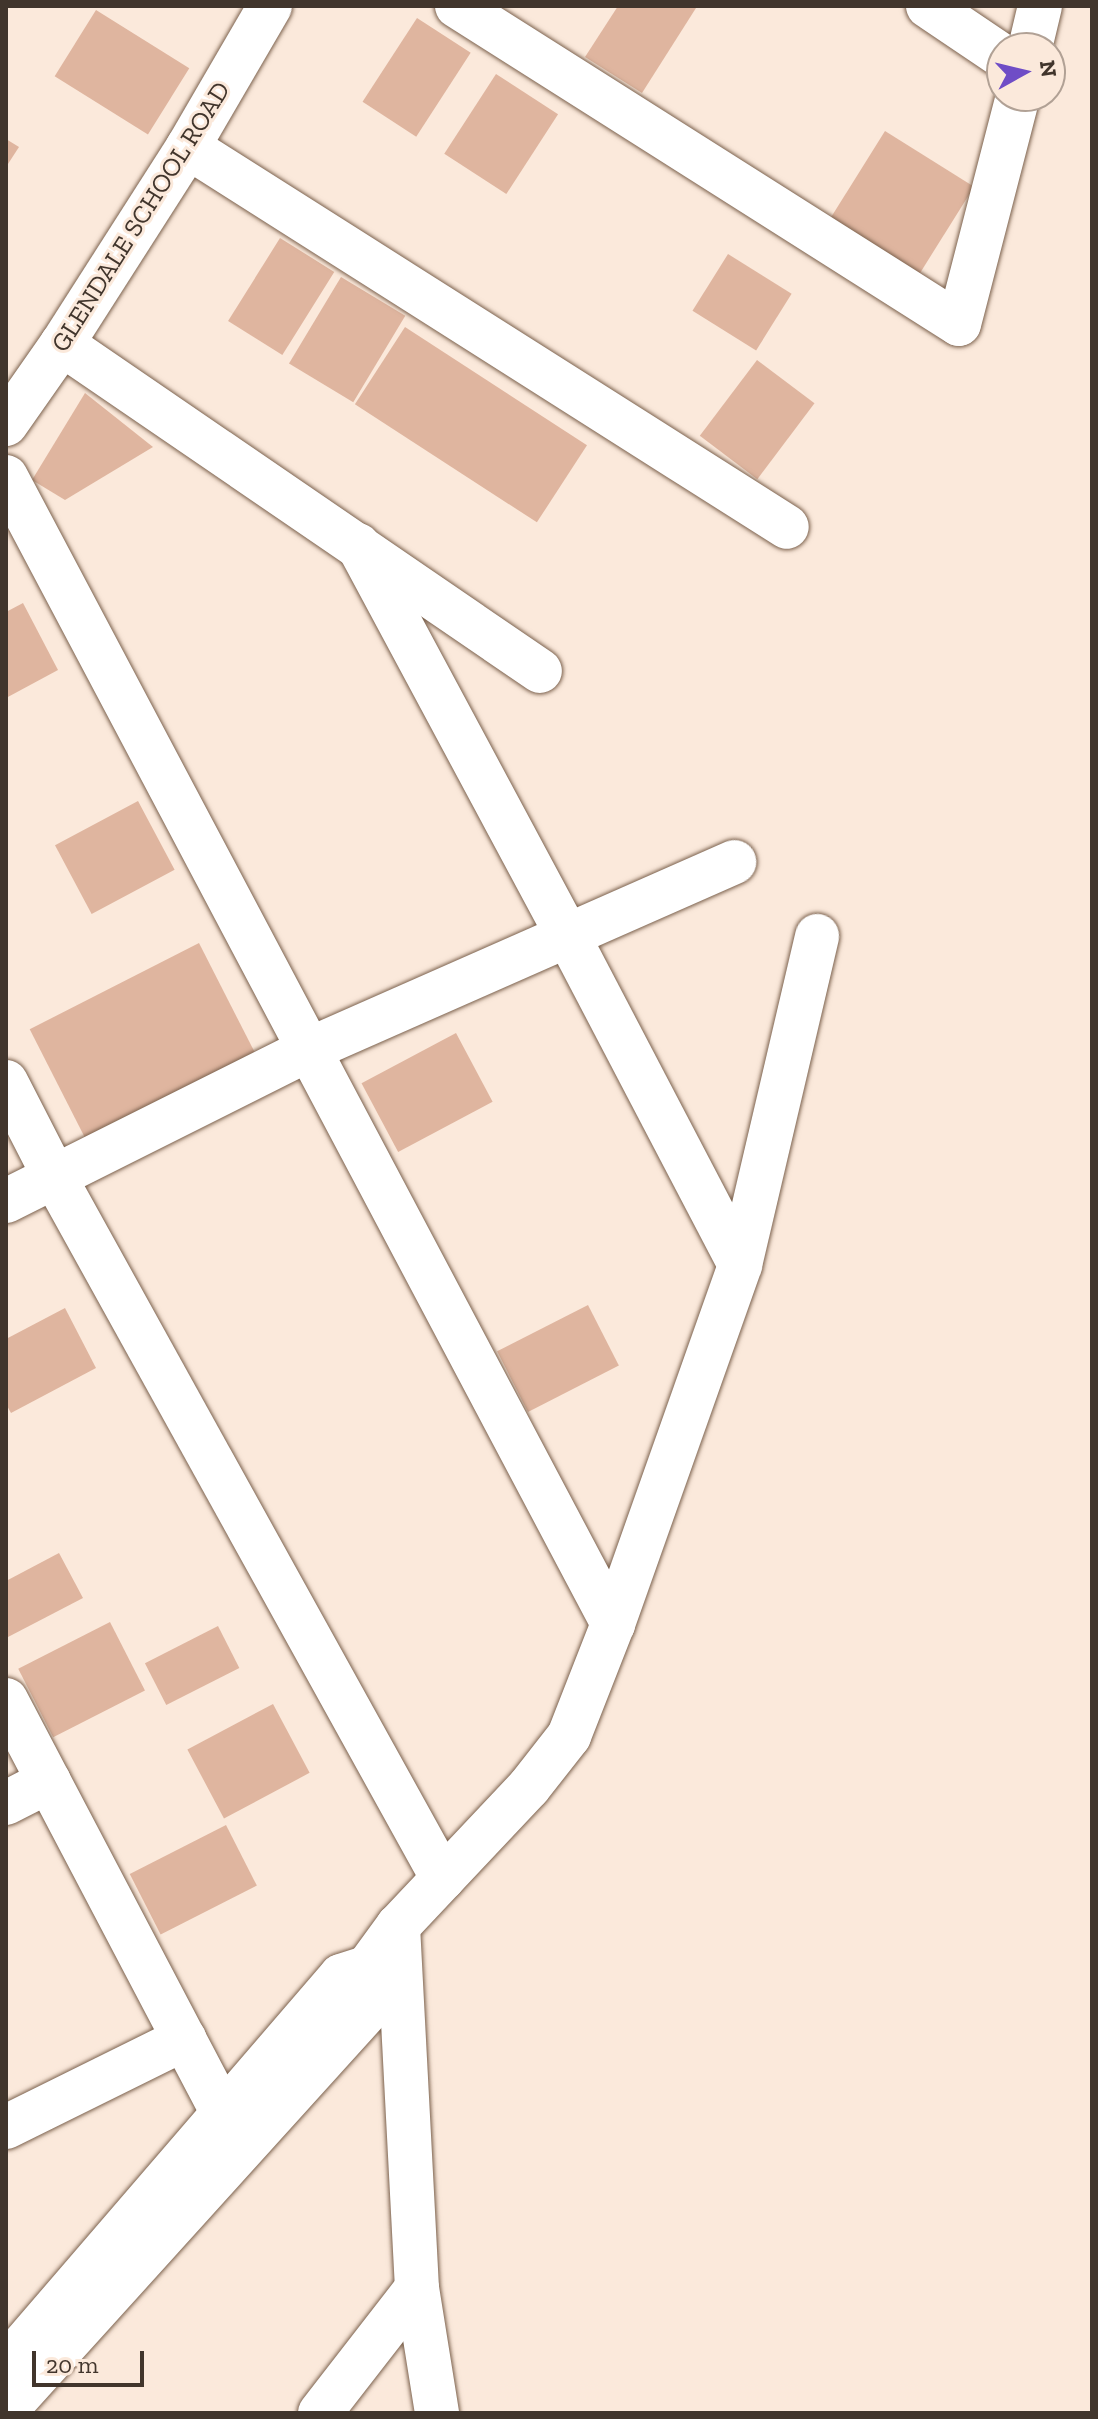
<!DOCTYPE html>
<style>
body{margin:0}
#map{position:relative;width:1098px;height:2419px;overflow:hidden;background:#fbe9db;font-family:"Zilla Slab",serif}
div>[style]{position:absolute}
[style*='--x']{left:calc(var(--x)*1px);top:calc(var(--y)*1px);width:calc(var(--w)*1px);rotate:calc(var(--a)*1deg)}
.building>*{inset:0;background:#dfb59f;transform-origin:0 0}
.roads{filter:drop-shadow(0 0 2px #7b614d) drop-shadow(0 0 2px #7b614d)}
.minor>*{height:44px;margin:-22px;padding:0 22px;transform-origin:22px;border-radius:22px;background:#fff}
span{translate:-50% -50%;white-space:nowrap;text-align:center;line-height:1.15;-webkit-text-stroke:6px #fbe9db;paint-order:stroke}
.street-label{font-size:26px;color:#41352c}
.frame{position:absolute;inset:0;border:8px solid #41352c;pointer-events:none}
.north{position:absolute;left:986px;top:32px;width:80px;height:80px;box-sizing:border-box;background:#fbe9db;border:2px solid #b1a195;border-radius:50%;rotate:82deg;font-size:22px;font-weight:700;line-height:32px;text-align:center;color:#41352c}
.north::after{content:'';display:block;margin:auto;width:28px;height:36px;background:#6f4dc6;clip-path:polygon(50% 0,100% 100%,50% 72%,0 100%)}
.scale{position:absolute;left:32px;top:2351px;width:112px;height:36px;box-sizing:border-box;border:4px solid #41352c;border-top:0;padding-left:10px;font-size:24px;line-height:28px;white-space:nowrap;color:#41352c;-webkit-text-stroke:6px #fbe9db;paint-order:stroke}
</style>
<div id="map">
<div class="building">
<i style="clip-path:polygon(618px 6px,696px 8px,642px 93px,585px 57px)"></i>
<i style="left:96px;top:10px;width:110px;height:78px;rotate:32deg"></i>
<i style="left:417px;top:18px;width:64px;height:100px;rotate:33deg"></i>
<i style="left:496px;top:74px;width:74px;height:95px;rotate:33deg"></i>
<i style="left:885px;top:131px;width:105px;height:108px;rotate:32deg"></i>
<i style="clip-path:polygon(6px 139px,19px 147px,6px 167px)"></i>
<i style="left:280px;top:238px;width:64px;height:98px;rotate:32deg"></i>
<i style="left:728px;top:254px;width:75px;height:67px;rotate:32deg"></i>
<i style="left:341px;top:277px;width:75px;height:101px;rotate:31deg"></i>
<i style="left:405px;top:327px;width:217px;height:92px;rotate:33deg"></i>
<i style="left:757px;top:360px;width:72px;height:95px;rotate:37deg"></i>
<i style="clip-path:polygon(85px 393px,153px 447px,65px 500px,32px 480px)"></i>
<i style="clip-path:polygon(23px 603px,58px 670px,6px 698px,6px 612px)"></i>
<i style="left:138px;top:801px;width:78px;height:94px;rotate:62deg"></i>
<i style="left:199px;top:943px;width:129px;height:190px;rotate:63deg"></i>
<i style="left:456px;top:1033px;width:78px;height:107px;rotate:62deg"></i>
<i style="left:588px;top:1305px;width:68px;height:102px;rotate:63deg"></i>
<i style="clip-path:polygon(65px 1308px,96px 1368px,11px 1413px,6px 1404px,6px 1339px)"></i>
<i style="clip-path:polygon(59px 1553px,83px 1598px,8px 1637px,6px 1581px)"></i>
<i style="left:110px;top:1622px;width:77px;height:103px;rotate:63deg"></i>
<i style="left:218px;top:1626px;width:47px;height:82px;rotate:63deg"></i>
<i style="left:273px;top:1704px;width:78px;height:97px;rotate:62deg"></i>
<i style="left:226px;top:1825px;width:68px;height:108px;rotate:63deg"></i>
</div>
<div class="roads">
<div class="minor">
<i style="--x:457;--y:6;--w:594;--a:32.35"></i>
<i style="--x:959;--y:324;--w:236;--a:-75.5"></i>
<i style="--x:928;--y:6;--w:89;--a:34"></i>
<i style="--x:1030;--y:48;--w:43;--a:-76.6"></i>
<i style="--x:188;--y:147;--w:709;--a:32.39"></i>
<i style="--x:62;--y:344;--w:579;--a:34.38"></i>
<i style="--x:6;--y:424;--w:98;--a:-55"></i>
<i style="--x:62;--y:344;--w:234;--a:-57.4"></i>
<i style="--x:188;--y:147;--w:163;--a:-59.8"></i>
<i style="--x:6;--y:477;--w:1298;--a:62.11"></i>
<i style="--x:358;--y:545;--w:442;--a:61.8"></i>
<i style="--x:567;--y:934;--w:373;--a:62.4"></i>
<i style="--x:6;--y:1082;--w:106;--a:62.9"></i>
<i style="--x:54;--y:1176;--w:803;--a:61.04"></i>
<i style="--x:6;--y:1201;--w:338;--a:-26.6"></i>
<i style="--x:308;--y:1050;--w:466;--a:-23.8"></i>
<i style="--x:6;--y:1700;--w:469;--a:62.3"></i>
<i style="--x:6;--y:1803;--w:48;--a:-27.1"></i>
<i style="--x:398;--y:1926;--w:362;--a:87"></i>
<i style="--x:417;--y:2288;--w:127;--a:80.9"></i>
<i style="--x:368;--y:1967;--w:51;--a:-53.8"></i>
<i style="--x:398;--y:1926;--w:191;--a:-46.7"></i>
<i style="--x:529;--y:1787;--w:65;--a:-51.9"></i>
<i style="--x:569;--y:1736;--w:120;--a:-68.6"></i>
<i style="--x:613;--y:1624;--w:381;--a:-70.5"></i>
<i style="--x:740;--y:1265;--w:338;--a:-76.8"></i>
<i style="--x:6;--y:2127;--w:199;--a:-26.3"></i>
<i style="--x:6;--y:2365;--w:513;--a:-49.27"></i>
<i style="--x:341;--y:1976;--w:28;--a:-18"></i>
<i style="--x:368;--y:1967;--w:42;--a:88.6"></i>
<i style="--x:369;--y:2009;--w:541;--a:132.15"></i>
<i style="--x:320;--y:2413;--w:158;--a:-52.2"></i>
</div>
</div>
<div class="street-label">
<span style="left:141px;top:217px;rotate:-58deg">GLENDALE SCHOOL ROAD</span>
</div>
<div class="frame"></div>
<div class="north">N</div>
<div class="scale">20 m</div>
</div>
